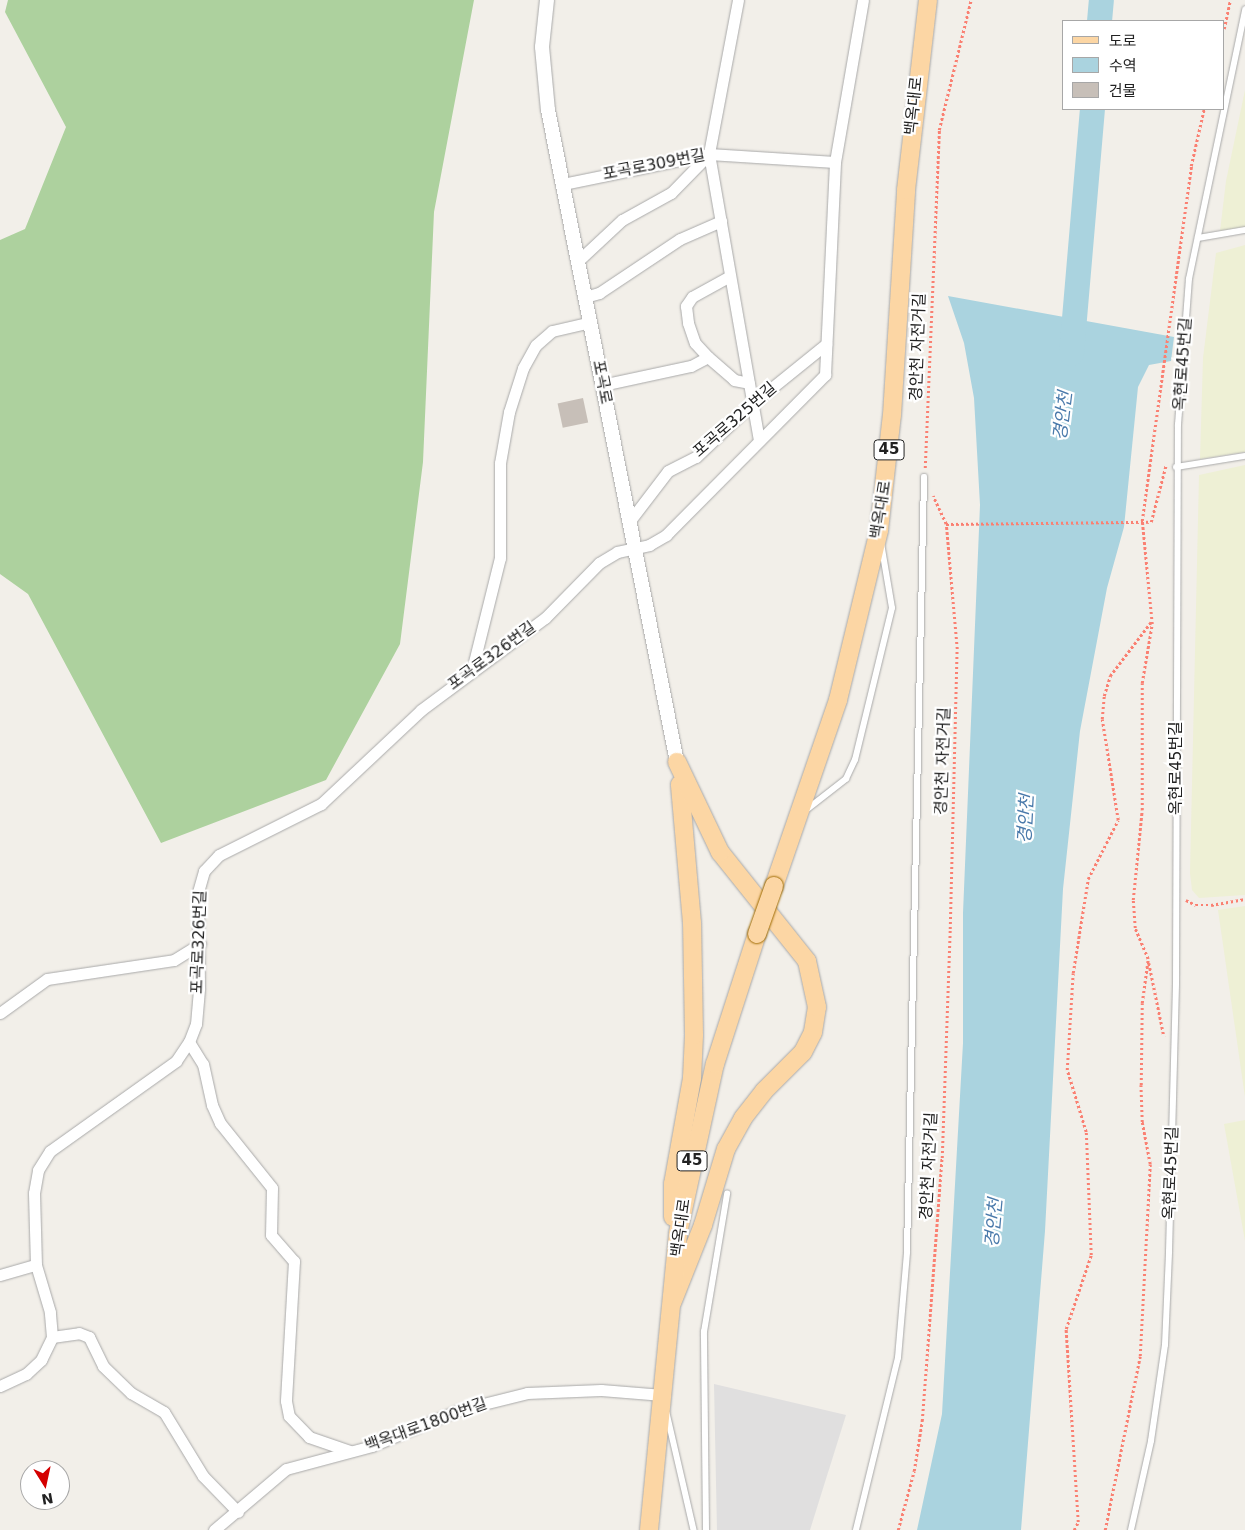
<!DOCTYPE html>
<meta charset="utf-8">
<style>
body{margin:0}
#map{position:relative;width:1245px;height:1530px;overflow:hidden;background:#f2efe9;font-family:"DejaVu Sans","Noto Sans KR",sans-serif}
div>[style]{position:absolute}
[style*='--x']{left:calc(var(--x)*1px);top:calc(var(--y)*1px);width:calc(var(--w)*1px);rotate:calc(var(--a)*1deg)}
.residential>*{inset:0;background:#e0dfdf}
.farmland>*{inset:0;background:#eef0d5}
.forest>*{inset:0;background:#add19e}
.water>*{inset:0;background:#aad3df}
.river>*{height:25px;margin:-12.5px;padding:0 12.5px;transform-origin:12.5px;border-radius:12.5px;background:#aad3df}
.building>*{inset:0;background:#c7bfb8;transform-origin:0 0}
.path>*{height:2.5px;margin-top:-1.25px;transform-origin:0;background:repeating-linear-gradient(90deg,#fa8072 0 2.5px,transparent 0 5px)}
.roads{filter:drop-shadow(0 0 1px #a9a9a9) drop-shadow(0 0 1px #a9a9a9)}
.service>*{height:5.5px;margin:-2.75px;padding:0 2.75px;transform-origin:2.75px;border-radius:2.75px;background:#fff}
.minor>*{height:11px;margin:-5.5px;padding:0 5.5px;transform-origin:5.5px;border-radius:5.5px;background:#fff}
.tertiary>*{height:14px;margin:-7px;padding:0 7px;transform-origin:7px;border-radius:7px;background:#fff}
.primary>*{height:18px;margin:-9px;padding:0 9px;transform-origin:9px;border-radius:9px;background:#fcd6a4}
.bridges{filter:drop-shadow(0 0 1px #a06b00) drop-shadow(0 0 1px #a06b00)}
.primary-bridge>*{height:18px;margin:-9px;padding:0 9px;transform-origin:9px;border-radius:9px;background:#fcd6a4}
span{translate:-50% -50%;white-space:nowrap;text-align:center;line-height:1.15;-webkit-text-stroke:4.5px #fff;paint-order:stroke}
.shield-label span{padding:1px 4px;background:#fff;border:1px solid;border-radius:4px;-webkit-text-stroke-width:0}
.shield-label{font-size:15px;color:#222;font-weight:700}
.street-label{font-size:16px;color:#222}
.water-label{font-size:18px;color:#4a7aab;font-style:italic}
.legend{position:absolute;left:1062px;top:20px;width:162px;height:90px;box-sizing:border-box;background:#fff;border:1px solid #a7a7a7;margin:0;padding:6px 9px;list-style:none;font-size:15px;color:#222}
.legend li{display:flex;align-items:center;gap:10px;height:25px}
.legend b{width:25px;border:1px solid #a7a7a7}
.north{position:absolute;left:20px;top:1460px;width:50px;height:50px;box-sizing:border-box;background:#fff;border:1px solid #a7a7a7;border-radius:50%;rotate:170deg;font-size:14px;font-weight:700;line-height:20px;text-align:center;color:#222}
.north::after{content:'';display:block;margin:auto;width:18px;height:22px;background:#d40000;clip-path:polygon(50% 0,100% 100%,50% 72%,0 100%)}
</style>
<div id="map">
<div class="residential">
<i style="clip-path:polygon(714px 1384px,846px 1415px,810px 1530px,717px 1530px)"></i>
</div>
<div class="farmland">
<i style="clip-path:polygon(1245px 90px,1245px 227px,1220px 231px,1226px 181px)"></i>
<i style="clip-path:polygon(1245px 245px,1245px 452px,1200px 459px,1203px 358px,1216px 253px)"></i>
<i style="clip-path:polygon(1245px 465px,1245px 895px,1199px 898px,1192px 890px,1190px 873px,1199px 475px)"></i>
<i style="clip-path:polygon(1245px 906px,1245px 1097px,1218px 910px)"></i>
<i style="clip-path:polygon(1245px 1120px,1245px 1241px,1224px 1124px)"></i>
</div>
<div class="forest">
<i style="clip-path:polygon(8px 0,474px 0,434px 212px,423px 462px,400px 644px,326px 780px,161px 843px,28px 594px,0 574px,0 240px,25px 229px,66px 127px,5px 12px)"></i>
</div>
<div class="water">
<i style="clip-path:polygon(948px 296px,1174px 337px,1171px 361px,1149px 365px,1138px 387px,1124px 527px,1107px 588px,1080px 731px,1063px 889px,1045px 1231px,1021px 1530px,917px 1530px,942px 1414px,963px 1043px,963px 913px,980px 505px,974px 398px,964px 343px)"></i>
</div>
<div class="river">
<i style="--x:1099;--y:21;--w:21;--a:-85"></i>
<i style="--x:1071;--y:353;--w:245;--a:-85.1"></i>
</div>
<div class="building">
<i style="left:583px;top:398px;width:25px;height:26px;rotate:78deg"></i>
</div>
<div class="path">
<i style="--x:1224;--y:29;--w:30;--a:-78"></i>
<i style="--x:925;--y:468;--w:338;--a:-87.6"></i>
<i style="--x:939;--y:130;--w:134;--a:-76.2"></i>
<i style="--x:946;--y:524;--w:205;--a:-0.6"></i>
<i style="--x:1151;--y:522;--w:59;--a:-75.3"></i>
<i style="--x:1186;--y:900;--w:11;--a:27"></i>
<i style="--x:1196;--y:905;--w:15;--a:0"></i>
<i style="--x:1211;--y:905;--w:35;--a:-10"></i>
<i style="--x:1149;--y:963;--w:75;--a:78.4"></i>
<i style="--x:898;--y:1530;--w:61;--a:-74.8"></i>
<i style="--x:914;--y:1471;--w:51;--a:-80.9"></i>
<i style="--x:922;--y:1421;--w:264;--a:-85.7"></i>
<i style="--x:942;--y:1158;--w:229;--a:-88"></i>
<i style="--x:950;--y:929;--w:280;--a:-88.6"></i>
<i style="--x:957;--y:649;--w:125;--a:-95"></i>
<i style="--x:946;--y:524;--w:31;--a:-115"></i>
<i style="--x:1074;--y:1530;--w:9;--a:-63"></i>
<i style="--x:1078;--y:1522;--w:193;--a:-93.6"></i>
<i style="--x:1066;--y:1329;--w:78;--a:-71.3"></i>
<i style="--x:1091;--y:1255;--w:123;--a:-92.3"></i>
<i style="--x:1086;--y:1132;--w:65;--a:-107"></i>
<i style="--x:1067;--y:1070;--w:97;--a:-86.5"></i>
<i style="--x:1073;--y:973;--w:95;--a:-80.9"></i>
<i style="--x:1088;--y:879;--w:66;--a:-63"></i>
<i style="--x:1118;--y:820;--w:102;--a:-99"></i>
<i style="--x:1102;--y:719;--w:23;--a:-85"></i>
<i style="--x:1104;--y:696;--w:21;--a:-73"></i>
<i style="--x:1110;--y:676;--w:68;--a:-52.8"></i>
<i style="--x:1105;--y:1530;--w:177;--a:-78.6"></i>
<i style="--x:1140;--y:1356;--w:192;--a:-87"></i>
<i style="--x:1150;--y:1164;--w:43;--a:-100.8"></i>
<i style="--x:1142;--y:1122;--w:37;--a:-92"></i>
<i style="--x:1141;--y:1085;--w:82;--a:-89.3"></i>
<i style="--x:1142;--y:1003;--w:44;--a:-82.2"></i>
<i style="--x:1148;--y:959;--w:34;--a:-113"></i>
<i style="--x:1135;--y:928;--w:28;--a:-94"></i>
<i style="--x:1133;--y:900;--w:90;--a:-84.3"></i>
<i style="--x:1142;--y:810;--w:127;--a:-90"></i>
<i style="--x:1142;--y:683;--w:60;--a:-80.4"></i>
<i style="--x:1152;--y:624;--w:103;--a:-95.5"></i>
<i style="--x:1142;--y:521;--w:358;--a:-82.1"></i>
<i style="--x:1191;--y:166;--w:58;--a:-77.2"></i>
</div>
<div class="roads">
<div class="service">
<i style="--x:1198;--y:238;--w:48;--a:-9.7"></i>
<i style="--x:1176;--y:467;--w:70;--a:-9.1"></i>
<i style="--x:805;--y:811;--w:52;--a:-38"></i>
<i style="--x:846;--y:779;--w:21;--a:-65"></i>
<i style="--x:855;--y:760;--w:156;--a:-76.3"></i>
<i style="--x:892;--y:608;--w:66;--a:-99.6"></i>
<i style="--x:667;--y:1413;--w:120;--a:77"></i>
<i style="--x:706;--y:1530;--w:198;--a:-90.6"></i>
<i style="--x:704;--y:1332;--w:140;--a:-80.5"></i>
<i style="--x:856;--y:1530;--w:177;--a:-76.3"></i>
<i style="--x:898;--y:1358;--w:106;--a:-85.1"></i>
<i style="--x:907;--y:1252;--w:775;--a:-88.74"></i>
<i style="--x:1131;--y:1530;--w:91;--a:-77.3"></i>
<i style="--x:1151;--y:1441;--w:97;--a:-81.7"></i>
<i style="--x:1165;--y:1345;--w:93;--a:-87.5"></i>
<i style="--x:1169;--y:1252;--w:268;--a:-88.5"></i>
<i style="--x:1176;--y:984;--w:559;--a:-89.8"></i>
<i style="--x:1178;--y:425;--w:146;--a:-85.7"></i>
<i style="--x:1189;--y:279;--w:275;--a:-78.2"></i>
</div>
<div class="minor">
<i style="--x:738;--y:0;--w:157;--a:100.7"></i>
<i style="--x:709;--y:154;--w:291;--a:80.1"></i>
<i style="--x:563;--y:184;--w:149;--a:-11.6"></i>
<i style="--x:709;--y:154;--w:126;--a:3.6"></i>
<i style="--x:578;--y:261;--w:60;--a:-43"></i>
<i style="--x:622;--y:220;--w:56;--a:-28.9"></i>
<i style="--x:671;--y:193;--w:54;--a:-45.7"></i>
<i style="--x:730;--y:276;--w:43;--a:151.1"></i>
<i style="--x:692;--y:297;--w:11;--a:124"></i>
<i style="--x:686;--y:306;--w:17;--a:83"></i>
<i style="--x:688;--y:323;--w:21;--a:71"></i>
<i style="--x:695;--y:343;--w:19;--a:47"></i>
<i style="--x:708;--y:357;--w:35;--a:41"></i>
<i style="--x:734;--y:380;--w:15;--a:11"></i>
<i style="--x:585;--y:297;--w:15;--a:-16"></i>
<i style="--x:599;--y:293;--w:97;--a:-33.7"></i>
<i style="--x:680;--y:239;--w:45;--a:-23.7"></i>
<i style="--x:602;--y:385;--w:91;--a:-12.1"></i>
<i style="--x:691;--y:366;--w:19;--a:-28"></i>
<i style="--x:629;--y:522;--w:64;--a:-52.6"></i>
<i style="--x:668;--y:471;--w:31;--a:-27"></i>
<i style="--x:696;--y:457;--w:79;--a:-43.5"></i>
<i style="--x:753;--y:403;--w:94;--a:-38.9"></i>
<i style="--x:472;--y:670;--w:115;--a:-76"></i>
<i style="--x:500;--y:558;--w:95;--a:-90"></i>
<i style="--x:500;--y:463;--w:52;--a:-80"></i>
<i style="--x:509;--y:412;--w:46;--a:-72.3"></i>
<i style="--x:523;--y:368;--w:26;--a:-61"></i>
<i style="--x:536;--y:345;--w:21;--a:-41"></i>
<i style="--x:552;--y:331;--w:39;--a:-13"></i>
<i style="--x:0;--y:1013;--w:58;--a:-35.9"></i>
<i style="--x:47;--y:979;--w:128;--a:-8.5"></i>
<i style="--x:174;--y:960;--w:31;--a:-32"></i>
<i style="--x:189;--y:1042;--w:26;--a:58"></i>
<i style="--x:203;--y:1064;--w:42;--a:77.6"></i>
<i style="--x:212;--y:1105;--w:20;--a:66"></i>
<i style="--x:220;--y:1123;--w:83;--a:51.3"></i>
<i style="--x:272;--y:1188;--w:47;--a:91.2"></i>
<i style="--x:271;--y:1235;--w:35;--a:49"></i>
<i style="--x:294;--y:1261;--w:140;--a:93.3"></i>
<i style="--x:286;--y:1401;--w:15;--a:79"></i>
<i style="--x:289;--y:1416;--w:29;--a:46"></i>
<i style="--x:309;--y:1437;--w:43;--a:18.9"></i>
<i style="--x:0;--y:1275;--w:37;--a:-16"></i>
<i style="--x:36;--y:1265;--w:72;--a:-91.6"></i>
<i style="--x:34;--y:1193;--w:23;--a:-80"></i>
<i style="--x:38;--y:1170;--w:22;--a:-58"></i>
<i style="--x:50;--y:1151;--w:155;--a:-35.5"></i>
<i style="--x:176;--y:1061;--w:23;--a:-56"></i>
<i style="--x:189;--y:1042;--w:19;--a:-69"></i>
<i style="--x:196;--y:1024;--w:36;--a:-85"></i>
<i style="--x:199;--y:988;--w:96;--a:-90.6"></i>
<i style="--x:198;--y:892;--w:22;--a:-74"></i>
<i style="--x:204;--y:871;--w:22;--a:-47"></i>
<i style="--x:219;--y:855;--w:114;--a:-26.6"></i>
<i style="--x:321;--y:804;--w:137;--a:-43.2"></i>
<i style="--x:421;--y:710;--w:154;--a:-36.6"></i>
<i style="--x:545;--y:618;--w:77;--a:-45.5"></i>
<i style="--x:599;--y:563;--w:21;--a:-31"></i>
<i style="--x:617;--y:552;--w:33;--a:-12"></i>
<i style="--x:649;--y:545;--w:20;--a:-30"></i>
<i style="--x:666;--y:535;--w:226;--a:-45.2"></i>
<i style="--x:825;--y:375;--w:213;--a:-87.3"></i>
<i style="--x:835;--y:162;--w:164;--a:-80.2"></i>
<i style="--x:52;--y:1337;--w:27;--a:-8"></i>
<i style="--x:79;--y:1333;--w:11;--a:22"></i>
<i style="--x:89;--y:1337;--w:32;--a:64"></i>
<i style="--x:103;--y:1366;--w:39;--a:44"></i>
<i style="--x:131;--y:1393;--w:38;--a:30"></i>
<i style="--x:164;--y:1412;--w:75;--a:58.6"></i>
<i style="--x:203;--y:1476;--w:50;--a:45.8"></i>
<i style="--x:0;--y:1386;--w:29;--a:-25"></i>
<i style="--x:26;--y:1374;--w:21;--a:-43"></i>
<i style="--x:41;--y:1360;--w:25;--a:-64"></i>
<i style="--x:52;--y:1337;--w:25;--a:-95"></i>
<i style="--x:50;--y:1312;--w:49;--a:-106.6"></i>
<i style="--x:214;--y:1530;--w:94;--a:-40.3"></i>
<i style="--x:286;--y:1469;--w:89;--a:-15"></i>
<i style="--x:372;--y:1446;--w:94;--a:-22.5"></i>
<i style="--x:459;--y:1410;--w:70;--a:-14"></i>
<i style="--x:527;--y:1393;--w:74;--a:-2.3"></i>
<i style="--x:601;--y:1390;--w:62;--a:4.6"></i>
</div>
<div class="tertiary">
<i style="--x:547;--y:0;--w:47;--a:96.1"></i>
<i style="--x:542;--y:47;--w:63;--a:84.6"></i>
<i style="--x:548;--y:110;--w:665;--a:78.81"></i>
</div>
<div class="primary">
<i style="--x:774;--y:886;--w:197;--a:-71"></i>
<i style="--x:838;--y:700;--w:175;--a:-76.4"></i>
<i style="--x:879;--y:530;--w:116;--a:-83.6"></i>
<i style="--x:892;--y:415;--w:225;--a:-86.4"></i>
<i style="--x:906;--y:190;--w:191;--a:-83.4"></i>
<i style="--x:673;--y:1217;--w:33;--a:-90"></i>
<i style="--x:673;--y:1184;--w:108;--a:-79.8"></i>
<i style="--x:692;--y:1078;--w:43;--a:-87.3"></i>
<i style="--x:694;--y:1035;--w:112;--a:-91"></i>
<i style="--x:692;--y:923;--w:139;--a:-95"></i>
<i style="--x:672;--y:1303;--w:84;--a:-68.3"></i>
<i style="--x:703;--y:1225;--w:79;--a:-73.2"></i>
<i style="--x:726;--y:1149;--w:35;--a:-61"></i>
<i style="--x:743;--y:1118;--w:34;--a:-52"></i>
<i style="--x:764;--y:1091;--w:55;--a:-45"></i>
<i style="--x:803;--y:1052;--w:22;--a:-63"></i>
<i style="--x:813;--y:1032;--w:25;--a:-81"></i>
<i style="--x:817;--y:1007;--w:47;--a:-102.3"></i>
<i style="--x:807;--y:961;--w:139;--a:-128.6"></i>
<i style="--x:720;--y:852;--w:100;--a:-115.5"></i>
<i style="--x:649;--y:1530;--w:298;--a:-84.4"></i>
<i style="--x:678;--y:1233;--w:173;--a:-77.7"></i>
<i style="--x:715;--y:1064;--w:137;--a:-72.1"></i>
</div>
</div>
<div class="bridges">
<div class="primary-bridge">
<i style="--x:757;--y:934;--w:51;--a:-70.5"></i>
</div>
</div>
<div class="shield-label">
<span style="left:889px;top:450px">45</span>
<span style="left:692px;top:1161px">45</span>
</div>
<div class="street-label">
<span style="left:914px;top:106px;rotate:-84deg">백옥대로</span>
<span style="left:654px;top:165px;rotate:-11deg">포곡로309번길</span>
<span style="left:918px;top:347px;rotate:-88deg">경안천 자전거길</span>
<span style="left:1183px;top:364px;rotate:-86deg">옥현로45번길</span>
<span style="left:602px;top:382px;rotate:79deg">포곡로</span>
<span style="left:735px;top:420px;rotate:-41deg">포곡로325번길</span>
<span style="left:881px;top:510px;rotate:-81deg">백옥대로</span>
<span style="left:492px;top:656px;rotate:-36deg">포곡로326번길</span>
<span style="left:943px;top:761px;rotate:-88deg">경안천 자전거길</span>
<span style="left:1176px;top:768px;rotate:-90deg">옥현로45번길</span>
<span style="left:199px;top:942px;rotate:-88deg">포곡로326번길</span>
<span style="left:929px;top:1166px;rotate:-87deg">경안천 자전거길</span>
<span style="left:1171px;top:1173px;rotate:-88deg">옥현로45번길</span>
<span style="left:681px;top:1228px;rotate:-82deg">백옥대로</span>
<span style="left:426px;top:1425px;rotate:-20deg">백옥대로1800번길</span>
</div>
<div class="water-label">
<span style="left:1063px;top:416px;rotate:-83deg">경안천</span>
<span style="left:1026px;top:819px;rotate:-87deg">경안천</span>
<span style="left:994px;top:1223px;rotate:-85deg">경안천</span>
</div>
<ul class="legend">
<li><b style="height:6px;background:#fcd6a4"></b>도로</li>
<li><b style="height:14px;background:#aad3df"></b>수역</li>
<li><b style="height:14px;background:#c7bfb8"></b>건물</li>
</ul>
<div class="north">N</div>
</div>
